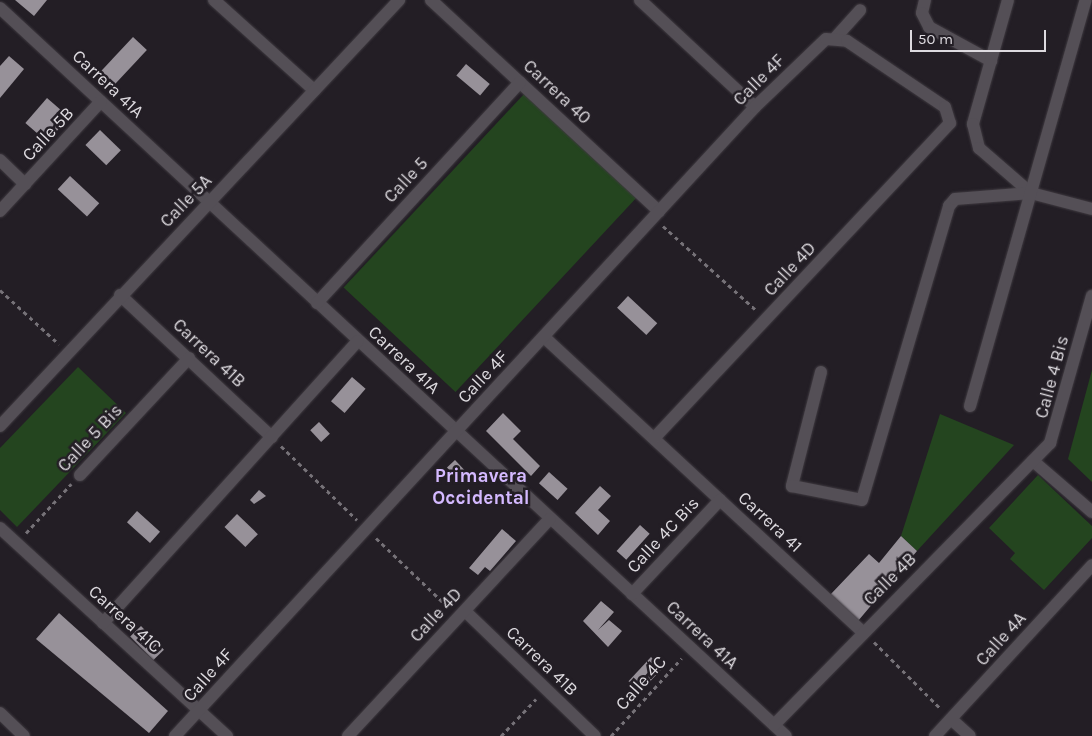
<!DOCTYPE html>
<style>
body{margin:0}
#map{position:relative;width:1092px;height:736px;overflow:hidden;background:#231e25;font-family:Karla,sans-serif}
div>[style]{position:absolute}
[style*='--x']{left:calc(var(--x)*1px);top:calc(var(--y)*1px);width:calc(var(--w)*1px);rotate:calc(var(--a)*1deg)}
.green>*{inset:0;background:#24451f;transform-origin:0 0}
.building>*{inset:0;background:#979199;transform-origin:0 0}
.path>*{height:3px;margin-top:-1.5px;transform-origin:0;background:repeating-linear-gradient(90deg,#767278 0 4px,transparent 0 8px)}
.roads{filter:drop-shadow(0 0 1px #3f3a40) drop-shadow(0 0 1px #3f3a40)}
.minor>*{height:12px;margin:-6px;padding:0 6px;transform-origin:6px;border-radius:6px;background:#544f56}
span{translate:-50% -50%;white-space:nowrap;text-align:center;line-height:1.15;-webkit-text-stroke:5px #231e25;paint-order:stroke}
.street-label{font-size:18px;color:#dddadf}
.neighbourhood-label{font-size:19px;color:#d4b9ff;font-weight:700}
.scale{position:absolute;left:910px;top:30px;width:136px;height:22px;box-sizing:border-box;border:2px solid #dddadf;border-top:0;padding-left:6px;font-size:15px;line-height:18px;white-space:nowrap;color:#dddadf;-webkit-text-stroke:4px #231e25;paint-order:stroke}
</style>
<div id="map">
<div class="green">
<i style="left:525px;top:93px;width:153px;height:266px;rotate:43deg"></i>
<i style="clip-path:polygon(78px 367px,126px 413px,17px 527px,0 510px,0 448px)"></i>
<i style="clip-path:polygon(1092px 370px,1092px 482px,1068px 459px)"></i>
<i style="clip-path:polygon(940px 414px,1014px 445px,917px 551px,901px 536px)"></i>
<i style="clip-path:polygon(1038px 475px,1092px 526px,1092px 538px,1044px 590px,1010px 559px,1015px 553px,989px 528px)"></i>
</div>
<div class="building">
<i style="clip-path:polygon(15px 0,47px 0,34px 16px)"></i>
<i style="left:133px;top:37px;width:19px;height:47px;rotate:43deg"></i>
<i style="clip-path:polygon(9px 56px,24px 69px,0 98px,0 66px)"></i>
<i style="left:466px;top:64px;width:31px;height:15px;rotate:40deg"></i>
<i style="left:47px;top:98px;width:29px;height:33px;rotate:41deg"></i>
<i style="left:100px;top:130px;width:29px;height:21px;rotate:44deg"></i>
<i style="left:70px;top:176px;width:40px;height:18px;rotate:43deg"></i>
<i style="left:628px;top:296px;width:40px;height:16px;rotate:43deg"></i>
<i style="left:352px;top:377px;width:18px;height:32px;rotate:41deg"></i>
<i style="clip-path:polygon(503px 413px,521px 431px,513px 439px,540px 466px,531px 476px,486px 431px)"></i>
<i style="left:319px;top:422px;width:16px;height:12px;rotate:47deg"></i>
<i style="left:455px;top:460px;width:22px;height:11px;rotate:47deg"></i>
<i style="left:549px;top:472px;width:25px;height:15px;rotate:42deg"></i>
<i style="clip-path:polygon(600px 486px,611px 496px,598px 510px,610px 521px,598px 535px,575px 513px)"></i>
<i style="clip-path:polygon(259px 490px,266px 496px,254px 504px,250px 500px)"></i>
<i style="left:137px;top:511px;width:31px;height:15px;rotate:42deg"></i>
<i style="left:237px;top:514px;width:29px;height:18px;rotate:44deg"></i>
<i style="left:640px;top:525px;width:13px;height:35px;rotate:42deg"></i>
<i style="clip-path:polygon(502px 529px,516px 541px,490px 571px,485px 567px,478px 575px,469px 568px)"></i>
<i style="clip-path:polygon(901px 536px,917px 551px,858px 621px,830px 595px,869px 554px,879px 563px)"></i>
<i style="clip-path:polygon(601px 601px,614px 612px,598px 630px,609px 620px,622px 631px,608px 647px,583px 621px)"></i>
<i style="clip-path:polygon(59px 613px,168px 711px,149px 733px,36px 639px)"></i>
<i style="left:141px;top:626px;width:33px;height:15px;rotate:46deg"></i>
<i style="left:651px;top:657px;width:16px;height:33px;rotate:43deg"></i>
</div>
<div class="path">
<i style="--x:663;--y:226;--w:124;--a:42.1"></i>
<i style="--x:0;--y:290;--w:80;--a:42.5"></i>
<i style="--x:281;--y:446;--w:106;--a:44.2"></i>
<i style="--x:26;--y:533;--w:67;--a:-47.4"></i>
<i style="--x:376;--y:538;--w:101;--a:43.8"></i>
<i style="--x:874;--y:642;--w:93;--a:45"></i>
<i style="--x:501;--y:736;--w:51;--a:-46.6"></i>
<i style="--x:611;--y:736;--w:105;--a:-47.7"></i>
</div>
<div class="roads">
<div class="minor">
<i style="--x:214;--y:0;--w:135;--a:42"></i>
<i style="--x:431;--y:0;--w:311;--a:42.8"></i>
<i style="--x:640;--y:0;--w:157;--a:42.9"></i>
<i style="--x:925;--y:0;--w:13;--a:103"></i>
<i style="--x:922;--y:13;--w:16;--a:63"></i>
<i style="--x:929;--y:27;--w:71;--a:28.7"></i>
<i style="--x:1008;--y:0;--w:129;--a:105.8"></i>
<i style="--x:973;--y:124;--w:25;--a:76"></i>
<i style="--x:979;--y:148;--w:69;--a:40.9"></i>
<i style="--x:1031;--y:193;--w:63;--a:14.7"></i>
<i style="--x:0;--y:8;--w:1071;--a:42.81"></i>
<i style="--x:836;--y:37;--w:36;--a:-48"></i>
<i style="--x:0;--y:160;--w:35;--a:44"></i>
<i style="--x:0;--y:211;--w:149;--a:-47.4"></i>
<i style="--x:120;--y:295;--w:208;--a:43.1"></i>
<i style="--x:317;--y:303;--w:300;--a:-47.4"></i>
<i style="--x:544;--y:337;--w:433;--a:42.8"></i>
<i style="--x:821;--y:372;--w:118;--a:104.3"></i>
<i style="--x:792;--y:486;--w:71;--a:11.3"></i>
<i style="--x:862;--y:500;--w:307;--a:-73.5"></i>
<i style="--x:949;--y:206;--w:9;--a:-49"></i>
<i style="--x:955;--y:199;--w:76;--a:-4.5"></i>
<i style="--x:970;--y:406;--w:422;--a:-74.1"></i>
<i style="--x:0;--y:426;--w:584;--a:-46.87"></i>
<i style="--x:1033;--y:461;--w:78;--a:40.8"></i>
<i style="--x:80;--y:475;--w:160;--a:-47"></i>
<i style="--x:0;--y:528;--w:308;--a:42.5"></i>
<i style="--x:632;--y:594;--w:129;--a:-46.9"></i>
<i style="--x:465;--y:611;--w:180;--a:43.9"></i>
<i style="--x:103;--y:623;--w:380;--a:-47.9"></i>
<i style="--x:0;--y:713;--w:33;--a:44"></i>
<i style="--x:951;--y:719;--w:25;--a:42"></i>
<i style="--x:774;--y:725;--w:395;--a:-45.6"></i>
<i style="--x:1050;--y:443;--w:153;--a:-74.1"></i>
<i style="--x:175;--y:736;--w:856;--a:-47.32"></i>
<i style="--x:755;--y:107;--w:98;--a:-43.8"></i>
<i style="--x:826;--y:39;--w:21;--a:5"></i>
<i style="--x:847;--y:41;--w:118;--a:34"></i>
<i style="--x:945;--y:107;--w:17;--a:73"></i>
<i style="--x:950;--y:123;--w:432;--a:133.2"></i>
<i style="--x:348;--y:736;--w:296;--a:-47.1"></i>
<i style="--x:935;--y:736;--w:232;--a:-47.4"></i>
</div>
</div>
<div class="street-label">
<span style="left:759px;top:80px;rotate:-45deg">Calle 4F</span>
<span style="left:108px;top:84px;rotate:43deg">Carrera 41A</span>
<span style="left:557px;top:92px;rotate:43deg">Carrera 40</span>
<span style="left:48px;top:134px;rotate:-47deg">Calle 5B</span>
<span style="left:406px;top:180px;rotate:-47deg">Calle 5</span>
<span style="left:186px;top:201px;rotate:-46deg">Calle 5A</span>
<span style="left:790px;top:269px;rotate:-47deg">Calle 4D</span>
<span style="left:209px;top:353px;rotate:43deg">Carrera 41B</span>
<span style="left:404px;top:360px;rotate:43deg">Carrera 41A</span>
<span style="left:483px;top:377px;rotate:-47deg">Calle 4F</span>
<span style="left:1052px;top:377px;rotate:-75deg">Calle 4 Bis</span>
<span style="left:90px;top:438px;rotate:-47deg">Calle 5 Bis</span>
<span style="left:770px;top:522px;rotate:43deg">Carrera 41</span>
<span style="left:663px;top:535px;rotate:-47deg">Calle 4C Bis</span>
<span style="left:890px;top:579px;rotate:-45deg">Calle 4B</span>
<span style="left:436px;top:615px;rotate:-47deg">Calle 4D</span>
<span style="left:125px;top:619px;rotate:42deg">Carrera 41C</span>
<span style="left:702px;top:635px;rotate:43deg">Carrera 41A</span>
<span style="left:1001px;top:639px;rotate:-48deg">Calle 4A</span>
<span style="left:542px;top:661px;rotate:44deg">Carrera 41B</span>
<span style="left:208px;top:675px;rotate:-48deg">Calle 4F</span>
<span style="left:641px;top:683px;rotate:-48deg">Calle 4C</span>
</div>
<div class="neighbourhood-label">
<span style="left:481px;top:488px">Primavera<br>Occidental</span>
</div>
<div class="scale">50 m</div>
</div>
